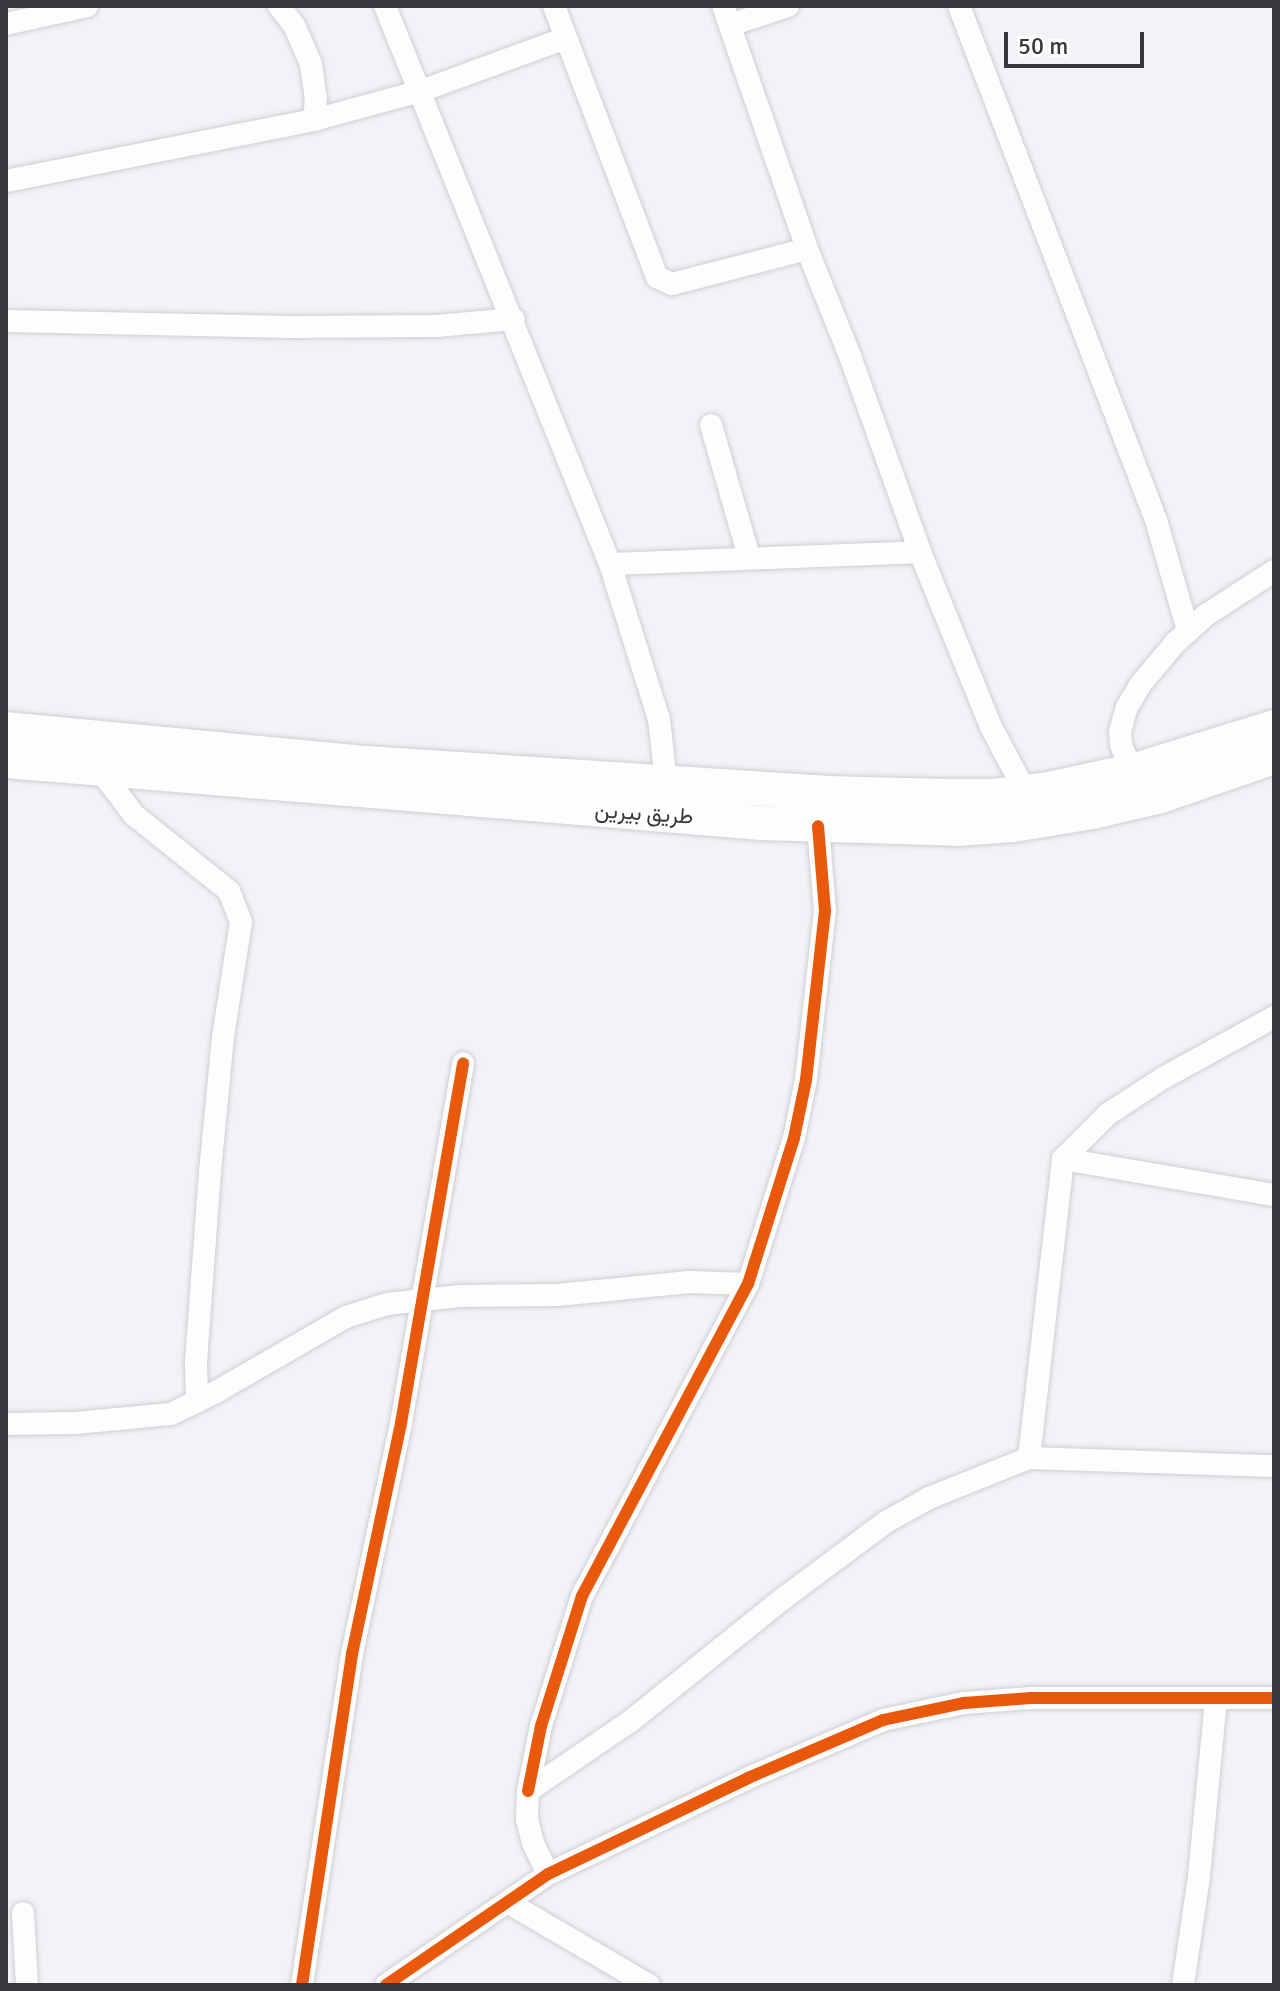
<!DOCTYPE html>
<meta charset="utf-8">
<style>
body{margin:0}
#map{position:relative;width:1280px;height:1991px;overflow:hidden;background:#f1f3f7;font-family:Signika,Vazirmatn,sans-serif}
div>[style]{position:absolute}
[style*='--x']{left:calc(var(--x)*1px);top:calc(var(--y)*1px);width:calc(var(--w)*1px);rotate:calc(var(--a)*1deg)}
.roads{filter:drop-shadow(0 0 2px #cdcfd2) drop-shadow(0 0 2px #cdcfd2)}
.street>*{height:22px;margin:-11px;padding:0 11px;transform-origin:11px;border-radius:11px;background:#fdfdfe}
.primary>*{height:34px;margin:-17px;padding:0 17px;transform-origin:17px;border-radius:17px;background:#fdfdfe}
.cycleway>*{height:12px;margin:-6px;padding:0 6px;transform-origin:6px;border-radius:6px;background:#e8590c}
span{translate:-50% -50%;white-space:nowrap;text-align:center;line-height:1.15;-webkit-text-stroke:6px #fff;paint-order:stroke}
.street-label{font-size:22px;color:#36383b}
.frame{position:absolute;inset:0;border:8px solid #36383b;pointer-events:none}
.scale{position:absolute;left:1004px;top:32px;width:140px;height:36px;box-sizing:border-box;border:4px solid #36383b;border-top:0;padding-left:10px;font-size:24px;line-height:28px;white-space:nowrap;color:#36383b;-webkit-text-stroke:6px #fff;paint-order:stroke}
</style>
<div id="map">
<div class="roads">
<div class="street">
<i style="--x:279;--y:6;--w:24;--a:52"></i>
<i style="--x:294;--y:25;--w:43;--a:66.4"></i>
<i style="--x:311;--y:64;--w:34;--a:82"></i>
<i style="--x:316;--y:98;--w:22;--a:95"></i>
<i style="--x:385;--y:6;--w:602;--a:68.04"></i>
<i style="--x:610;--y:564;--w:163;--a:72.5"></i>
<i style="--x:659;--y:719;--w:63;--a:83.7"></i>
<i style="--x:554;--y:6;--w:290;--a:69.2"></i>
<i style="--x:657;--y:277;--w:17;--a:25"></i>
<i style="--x:672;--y:284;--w:139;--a:-14.5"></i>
<i style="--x:723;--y:6;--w:257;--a:70.9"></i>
<i style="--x:807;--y:249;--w:115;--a:68.1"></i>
<i style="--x:850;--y:356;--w:208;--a:70.3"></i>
<i style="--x:920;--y:552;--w:189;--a:67.9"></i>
<i style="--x:991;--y:727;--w:72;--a:62"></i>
<i style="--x:959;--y:6;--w:550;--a:69.03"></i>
<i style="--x:1156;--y:520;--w:116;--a:73.9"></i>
<i style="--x:6;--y:24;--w:83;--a:-12.5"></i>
<i style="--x:730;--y:25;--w:61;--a:-18.1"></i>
<i style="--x:6;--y:181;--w:314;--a:-11.2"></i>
<i style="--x:314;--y:120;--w:111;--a:-15.2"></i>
<i style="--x:421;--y:91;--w:154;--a:-20.1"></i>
<i style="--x:6;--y:321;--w:285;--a:1.2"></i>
<i style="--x:291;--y:327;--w:145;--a:-0.4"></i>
<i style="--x:436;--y:326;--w:78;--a:-5.1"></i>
<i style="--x:711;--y:425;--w:137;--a:73.9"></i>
<i style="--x:610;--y:564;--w:310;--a:-2.2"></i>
<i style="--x:99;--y:769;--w:58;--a:52.7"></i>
<i style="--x:134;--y:815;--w:122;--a:38.7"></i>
<i style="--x:229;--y:891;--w:33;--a:69"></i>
<i style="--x:241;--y:922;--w:116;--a:98.9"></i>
<i style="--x:223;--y:1037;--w:135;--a:95.5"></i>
<i style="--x:210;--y:1171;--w:191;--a:94.2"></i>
<i style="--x:196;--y:1361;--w:41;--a:88.6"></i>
<i style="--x:1132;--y:771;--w:28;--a:-113"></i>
<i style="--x:1121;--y:745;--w:14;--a:-94"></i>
<i style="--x:1120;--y:731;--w:25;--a:-74"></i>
<i style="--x:1127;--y:707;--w:26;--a:-59"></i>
<i style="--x:1140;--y:685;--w:55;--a:-50.2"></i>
<i style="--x:1175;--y:643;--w:42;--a:-42.1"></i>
<i style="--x:1206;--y:615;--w:81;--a:-32.9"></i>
<i style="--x:1063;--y:1159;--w:214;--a:9.7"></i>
<i style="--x:6;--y:1424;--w:69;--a:-0.8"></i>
<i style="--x:75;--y:1423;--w:96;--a:-5.4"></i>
<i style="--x:171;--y:1414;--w:50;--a:-26.1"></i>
<i style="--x:216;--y:1392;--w:150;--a:-30"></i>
<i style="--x:346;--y:1317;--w:43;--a:-17.6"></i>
<i style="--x:387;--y:1304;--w:73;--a:-6.3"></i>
<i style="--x:460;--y:1296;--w:97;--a:-0.6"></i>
<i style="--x:557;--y:1295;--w:133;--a:-5.6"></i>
<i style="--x:689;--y:1282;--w:59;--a:1.9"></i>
<i style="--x:1029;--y:1458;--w:301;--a:-83.5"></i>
<i style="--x:1063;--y:1159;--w:64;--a:-45"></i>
<i style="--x:1108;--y:1114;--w:66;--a:-33.2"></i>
<i style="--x:1163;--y:1078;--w:127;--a:-28.8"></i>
<i style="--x:528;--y:1791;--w:66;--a:-78.7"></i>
<i style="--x:541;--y:1726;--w:136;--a:-72.5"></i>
<i style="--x:582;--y:1596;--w:353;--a:-62"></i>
<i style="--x:748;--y:1284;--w:153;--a:-72.5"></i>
<i style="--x:794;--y:1138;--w:59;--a:-78.3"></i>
<i style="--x:806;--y:1080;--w:170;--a:-83.6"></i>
<i style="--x:825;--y:911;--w:85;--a:-94.7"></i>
<i style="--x:548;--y:1874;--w:34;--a:-116"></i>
<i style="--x:533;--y:1843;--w:25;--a:-104"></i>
<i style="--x:527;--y:1819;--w:28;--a:-88"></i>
<i style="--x:528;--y:1791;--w:126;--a:-34.3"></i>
<i style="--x:632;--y:1720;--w:195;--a:-38.8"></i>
<i style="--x:784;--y:1598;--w:127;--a:-36.7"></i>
<i style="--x:886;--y:1522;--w:49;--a:-29.2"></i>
<i style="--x:929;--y:1498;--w:108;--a:-21.8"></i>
<i style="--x:1029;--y:1458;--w:245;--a:1.9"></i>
<i style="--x:509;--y:1903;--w:162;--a:30.4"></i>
<i style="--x:23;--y:1913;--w:72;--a:86.8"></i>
<i style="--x:302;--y:1985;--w:335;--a:-81.4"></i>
<i style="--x:352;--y:1654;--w:236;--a:-78"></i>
<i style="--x:401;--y:1423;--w:365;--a:-80.2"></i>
<i style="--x:386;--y:1985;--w:196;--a:-34.4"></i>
<i style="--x:548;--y:1874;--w:222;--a:-25.6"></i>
<i style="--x:748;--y:1778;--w:147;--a:-23.2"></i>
<i style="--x:883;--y:1720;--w:83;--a:-11.9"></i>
<i style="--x:964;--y:1703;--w:67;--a:-4.3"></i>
<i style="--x:1031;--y:1698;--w:243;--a:0"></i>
<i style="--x:1183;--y:1985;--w:110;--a:-81.6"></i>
<i style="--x:1199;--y:1876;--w:176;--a:-84.5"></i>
</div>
<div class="primary">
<i style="--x:6;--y:729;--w:362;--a:5.4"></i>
<i style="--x:366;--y:763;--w:460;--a:3.7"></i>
<i style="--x:825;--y:793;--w:122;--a:1.4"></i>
<i style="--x:947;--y:796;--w:45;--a:0"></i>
<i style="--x:992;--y:796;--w:56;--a:-7.1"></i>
<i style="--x:1048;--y:789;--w:86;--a:-12.1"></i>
<i style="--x:1132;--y:771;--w:149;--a:-17.2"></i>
<i style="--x:6;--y:761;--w:758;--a:4.69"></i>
<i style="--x:761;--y:823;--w:197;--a:1.7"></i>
<i style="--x:958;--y:829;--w:55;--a:-4.2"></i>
<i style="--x:1013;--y:825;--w:81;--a:-9.2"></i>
<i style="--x:1093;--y:812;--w:70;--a:-13.2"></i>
<i style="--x:1161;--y:796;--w:120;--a:-19"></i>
</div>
</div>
<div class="cycleway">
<i style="--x:528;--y:1791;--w:66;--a:-78.7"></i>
<i style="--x:541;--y:1726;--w:136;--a:-72.5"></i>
<i style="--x:582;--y:1596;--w:353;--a:-62"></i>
<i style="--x:748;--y:1284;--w:153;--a:-72.5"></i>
<i style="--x:794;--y:1138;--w:59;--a:-78.3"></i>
<i style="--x:806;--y:1080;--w:170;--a:-83.6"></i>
<i style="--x:825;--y:911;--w:85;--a:-94.7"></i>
<i style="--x:302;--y:1985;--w:335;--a:-81.4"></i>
<i style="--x:352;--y:1654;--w:236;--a:-78"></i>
<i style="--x:401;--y:1423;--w:365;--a:-80.2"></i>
<i style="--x:386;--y:1985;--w:196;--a:-34.4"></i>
<i style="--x:548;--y:1874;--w:222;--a:-25.6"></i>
<i style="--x:748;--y:1778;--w:147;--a:-23.2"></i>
<i style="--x:883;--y:1720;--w:83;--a:-11.9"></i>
<i style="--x:964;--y:1703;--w:67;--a:-4.3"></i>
<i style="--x:1031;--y:1698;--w:243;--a:0"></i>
</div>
<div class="street-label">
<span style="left:644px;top:813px;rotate:4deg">طريق بيرين</span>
</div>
<div class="frame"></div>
<div class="scale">50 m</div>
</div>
